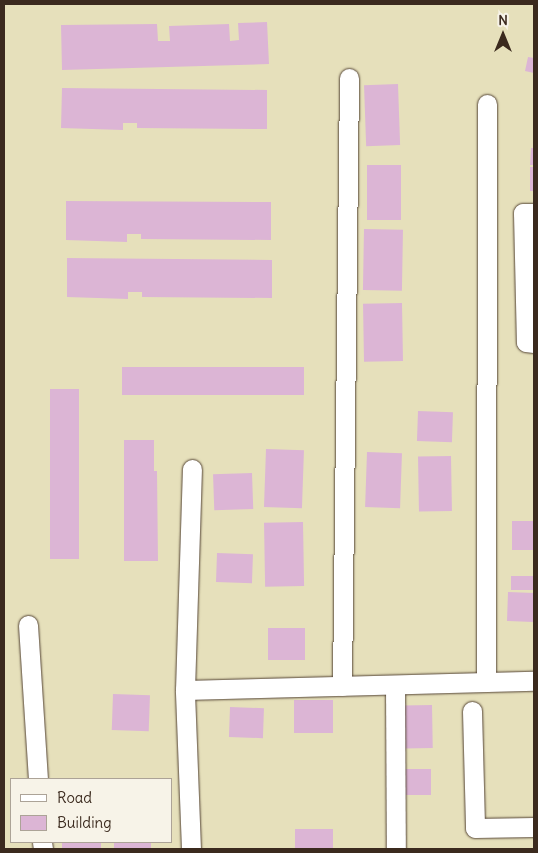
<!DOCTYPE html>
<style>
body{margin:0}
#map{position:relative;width:538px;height:853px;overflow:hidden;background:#e6e0bb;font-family:Delius,sans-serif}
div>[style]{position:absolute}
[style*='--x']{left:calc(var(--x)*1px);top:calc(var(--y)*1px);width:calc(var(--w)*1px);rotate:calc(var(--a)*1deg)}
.building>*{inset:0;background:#dcb5d5;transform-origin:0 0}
.roads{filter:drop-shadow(0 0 1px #554536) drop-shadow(0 0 1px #554536)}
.minor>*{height:19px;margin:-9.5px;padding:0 9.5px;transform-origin:9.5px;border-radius:9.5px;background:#fff}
span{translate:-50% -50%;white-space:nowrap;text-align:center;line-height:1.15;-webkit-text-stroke:4px #f7f3e8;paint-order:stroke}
.frame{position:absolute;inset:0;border:5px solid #3b2a1e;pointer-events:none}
.legend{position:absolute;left:10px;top:778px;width:162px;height:65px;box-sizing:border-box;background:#f7f3e8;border:1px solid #aca397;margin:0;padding:6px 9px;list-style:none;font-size:15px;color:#3b2a1e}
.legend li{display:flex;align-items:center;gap:10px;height:25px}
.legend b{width:25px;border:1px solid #aca397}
.north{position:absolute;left:478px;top:10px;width:50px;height:50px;-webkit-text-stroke:4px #f7f3e8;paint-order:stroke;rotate:0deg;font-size:14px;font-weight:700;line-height:20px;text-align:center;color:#3b2a1e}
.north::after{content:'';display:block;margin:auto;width:18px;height:22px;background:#3b2a1e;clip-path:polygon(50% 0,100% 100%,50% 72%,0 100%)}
</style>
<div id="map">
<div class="building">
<i style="clip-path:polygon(267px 22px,269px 64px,62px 70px,61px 25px,157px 24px,158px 41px,170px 41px,169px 26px,229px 24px,230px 41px,239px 40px,238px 23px)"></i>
<i style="clip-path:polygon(528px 57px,534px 58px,534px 73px,525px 71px)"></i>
<i style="left:398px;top:84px;width:61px;height:34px;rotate:88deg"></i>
<i style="clip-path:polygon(62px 88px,267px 90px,267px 129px,137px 128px,137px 123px,123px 123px,123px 130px,61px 128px)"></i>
<i style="clip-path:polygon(531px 148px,534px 148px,534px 165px,530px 165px)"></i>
<i style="left:367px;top:165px;width:34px;height:55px"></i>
<i style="left:530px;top:167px;width:4px;height:24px"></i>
<i style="clip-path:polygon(66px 201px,271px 202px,271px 240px,141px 239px,141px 234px,127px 234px,127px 242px,66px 240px)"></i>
<i style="left:364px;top:229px;width:39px;height:61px;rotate:1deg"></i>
<i style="clip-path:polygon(67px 258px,272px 260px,272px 298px,142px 297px,142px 292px,128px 292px,128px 299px,67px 297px)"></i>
<i style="left:402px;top:303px;width:58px;height:39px;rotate:89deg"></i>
<i style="left:304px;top:367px;width:28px;height:182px;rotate:90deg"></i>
<i style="left:50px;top:389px;width:29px;height:170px"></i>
<i style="left:418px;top:411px;width:35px;height:30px;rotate:2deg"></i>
<i style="clip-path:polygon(124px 440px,154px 440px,154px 471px,157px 471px,158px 561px,124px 561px)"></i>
<i style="left:266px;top:449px;width:38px;height:58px;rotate:2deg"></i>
<i style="left:367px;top:452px;width:35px;height:55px;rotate:2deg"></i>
<i style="left:451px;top:456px;width:55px;height:33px;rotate:89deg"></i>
<i style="left:252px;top:473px;width:36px;height:39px;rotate:88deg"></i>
<i style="left:512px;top:521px;width:22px;height:29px"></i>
<i style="left:303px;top:522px;width:64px;height:39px;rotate:89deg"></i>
<i style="left:217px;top:553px;width:36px;height:29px;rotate:2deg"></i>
<i style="left:534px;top:576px;width:14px;height:23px;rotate:90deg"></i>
<i style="left:508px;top:592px;width:26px;height:29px;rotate:2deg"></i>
<i style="left:305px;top:628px;width:32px;height:37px;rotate:90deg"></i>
<i style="left:113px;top:694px;width:37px;height:36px;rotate:2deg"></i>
<i style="left:333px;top:700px;width:33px;height:39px;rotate:90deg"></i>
<i style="left:432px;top:705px;width:43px;height:29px;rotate:89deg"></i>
<i style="left:230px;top:707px;width:34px;height:30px;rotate:2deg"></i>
<i style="left:404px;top:769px;width:27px;height:26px"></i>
<i style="left:295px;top:829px;width:38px;height:20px"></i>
<i style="left:62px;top:842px;width:39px;height:7px"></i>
<i style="left:114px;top:842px;width:37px;height:7px"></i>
</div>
<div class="roads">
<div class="minor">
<i style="--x:534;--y:213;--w:11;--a:180"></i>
<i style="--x:523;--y:213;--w:129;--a:88.7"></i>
<i style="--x:526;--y:342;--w:8;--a:7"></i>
<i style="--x:28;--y:625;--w:154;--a:86.3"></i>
<i style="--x:486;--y:682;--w:578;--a:-89.9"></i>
<i style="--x:395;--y:685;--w:164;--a:89.7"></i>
<i style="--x:342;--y:686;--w:608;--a:-89.34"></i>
<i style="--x:185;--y:690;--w:349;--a:-1.5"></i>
<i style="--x:472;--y:711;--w:117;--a:88.5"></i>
<i style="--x:475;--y:828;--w:59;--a:-1"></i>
<i style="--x:42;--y:842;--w:7;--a:82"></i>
<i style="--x:191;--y:849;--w:159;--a:-92.2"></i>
<i style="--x:185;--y:690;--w:221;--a:-88.2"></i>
</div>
</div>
<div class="frame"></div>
<ul class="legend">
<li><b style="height:6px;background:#fff"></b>Road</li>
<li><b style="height:14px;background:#dcb5d5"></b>Building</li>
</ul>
<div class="north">N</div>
</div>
